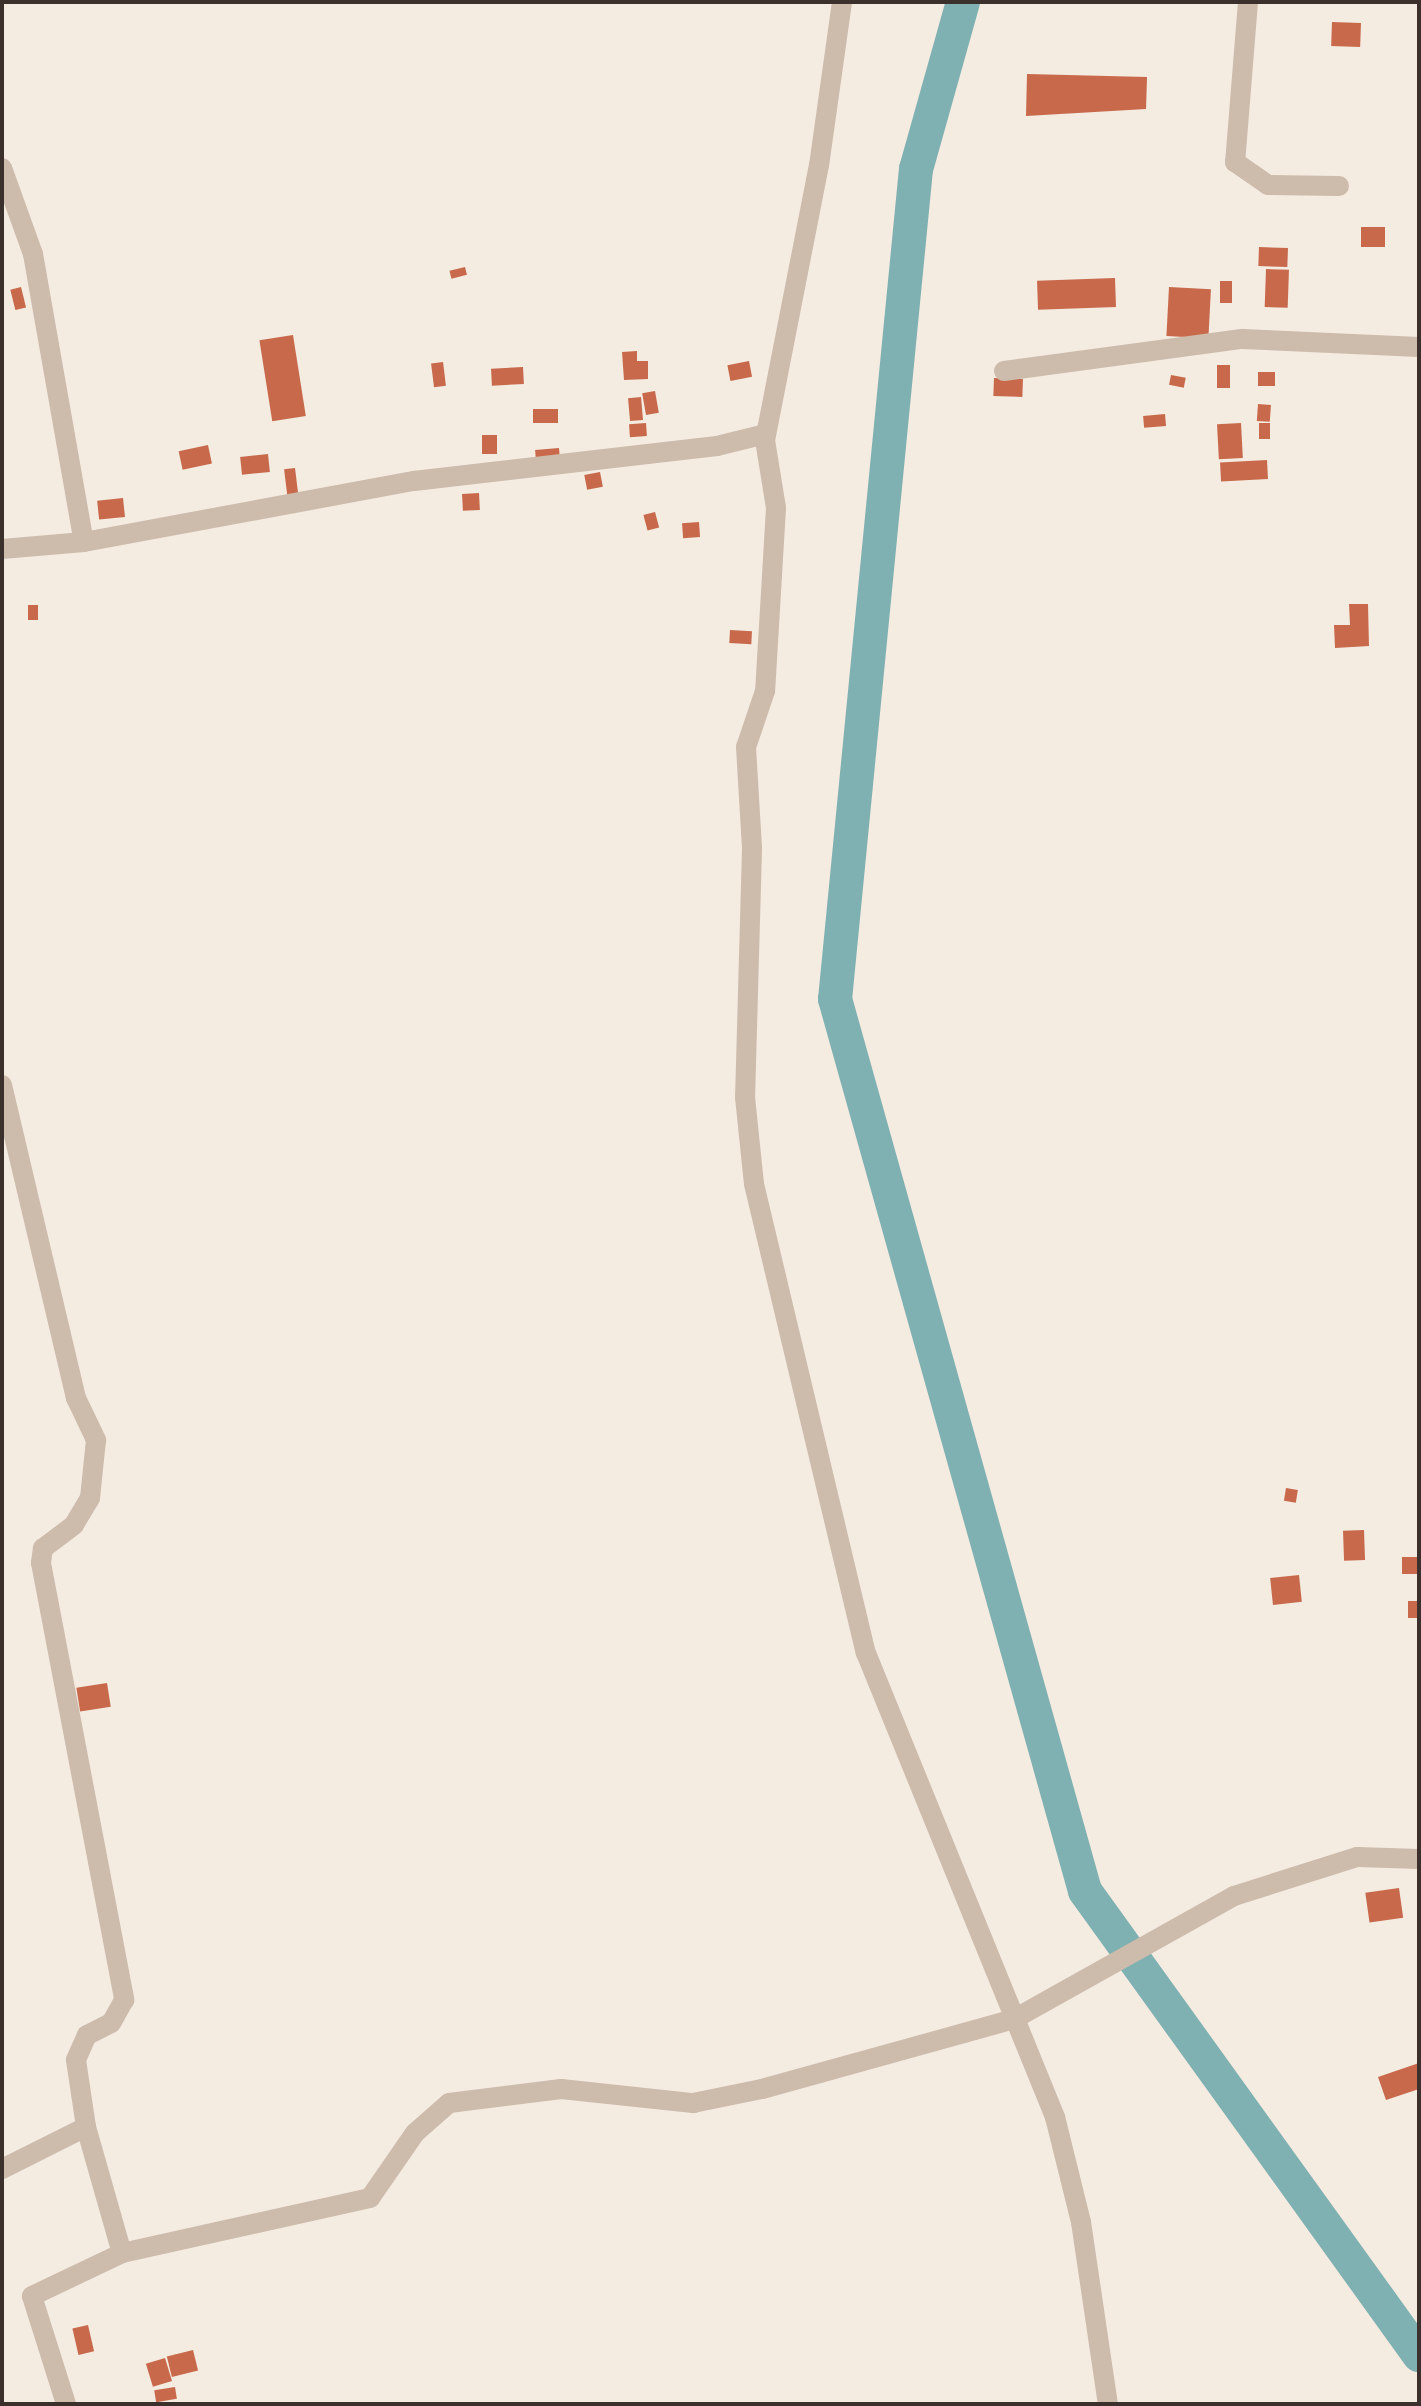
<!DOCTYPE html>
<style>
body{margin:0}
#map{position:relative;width:1421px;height:2406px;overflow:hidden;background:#f4ebe1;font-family:Lato,sans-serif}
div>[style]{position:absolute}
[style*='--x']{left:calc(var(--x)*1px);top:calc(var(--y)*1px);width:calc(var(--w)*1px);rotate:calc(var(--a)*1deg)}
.river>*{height:34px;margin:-17px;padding:0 17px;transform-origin:17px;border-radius:17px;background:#7fb0b2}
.building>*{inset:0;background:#c8694b;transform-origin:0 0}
.minor>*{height:20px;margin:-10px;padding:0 10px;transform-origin:10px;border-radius:10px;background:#cdbbac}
span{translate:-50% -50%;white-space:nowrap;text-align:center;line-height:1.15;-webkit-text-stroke:7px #fbf5ee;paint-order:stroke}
.frame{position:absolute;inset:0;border:4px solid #3b302b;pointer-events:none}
</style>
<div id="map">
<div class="river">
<i style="--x:963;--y:2;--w:173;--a:105.7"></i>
<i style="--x:916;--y:169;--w:834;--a:95.57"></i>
<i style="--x:835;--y:999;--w:926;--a:74.34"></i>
<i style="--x:1085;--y:1891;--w:572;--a:54.25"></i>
</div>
<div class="building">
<i style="left:1332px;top:22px;width:29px;height:24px;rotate:2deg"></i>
<i style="clip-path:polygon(1027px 74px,1147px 77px,1146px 109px,1026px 116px)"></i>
<i style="left:1385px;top:227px;width:20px;height:24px;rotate:90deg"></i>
<i style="left:1259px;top:247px;width:29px;height:19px;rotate:2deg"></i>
<i style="left:465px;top:267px;width:8px;height:16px;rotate:76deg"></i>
<i style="left:1266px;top:269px;width:23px;height:38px;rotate:2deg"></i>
<i style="left:1115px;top:278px;width:29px;height:78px;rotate:88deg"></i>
<i style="left:1220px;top:281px;width:12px;height:22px"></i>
<i style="left:21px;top:287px;width:21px;height:11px;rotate:76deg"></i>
<i style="left:1169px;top:287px;width:42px;height:49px;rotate:3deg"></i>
<i style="left:293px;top:335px;width:82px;height:34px;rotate:81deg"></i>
<i style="clip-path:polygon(637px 351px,637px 361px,648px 361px,648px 379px,624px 380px,622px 352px)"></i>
<i style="left:749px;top:361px;width:16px;height:22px;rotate:79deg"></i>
<i style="left:443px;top:362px;width:24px;height:12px;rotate:83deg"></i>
<i style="left:1217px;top:365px;width:13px;height:23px"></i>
<i style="left:523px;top:367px;width:17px;height:32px;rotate:87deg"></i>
<i style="left:1258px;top:372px;width:17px;height:14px"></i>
<i style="left:1171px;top:375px;width:15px;height:10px;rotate:11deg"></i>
<i style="left:994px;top:378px;width:29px;height:18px;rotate:2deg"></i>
<i style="left:655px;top:391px;width:22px;height:13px;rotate:80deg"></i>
<i style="left:641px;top:397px;width:23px;height:13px;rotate:85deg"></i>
<i style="left:1258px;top:404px;width:13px;height:17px;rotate:4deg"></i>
<i style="left:533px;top:409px;width:25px;height:14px"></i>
<i style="left:1165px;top:414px;width:12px;height:22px;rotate:85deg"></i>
<i style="left:646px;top:423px;width:13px;height:17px;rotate:86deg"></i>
<i style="left:1241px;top:423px;width:35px;height:24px;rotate:87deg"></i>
<i style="left:1259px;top:423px;width:11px;height:16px"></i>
<i style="left:497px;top:435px;width:19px;height:15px;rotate:90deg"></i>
<i style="left:208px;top:445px;width:19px;height:30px;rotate:78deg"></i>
<i style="left:559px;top:448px;width:11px;height:24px;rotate:85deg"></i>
<i style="left:268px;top:454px;width:18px;height:28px;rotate:84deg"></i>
<i style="left:1267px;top:460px;width:19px;height:47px;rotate:87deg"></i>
<i style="left:295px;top:468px;width:26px;height:11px;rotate:83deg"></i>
<i style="left:600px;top:472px;width:15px;height:16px;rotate:79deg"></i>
<i style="left:479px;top:493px;width:17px;height:17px;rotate:87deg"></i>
<i style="left:123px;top:498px;width:19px;height:26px;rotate:84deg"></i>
<i style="left:655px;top:512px;width:16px;height:12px;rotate:75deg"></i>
<i style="left:699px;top:522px;width:15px;height:17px;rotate:86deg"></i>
<i style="clip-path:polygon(1349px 604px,1368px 604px,1369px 646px,1335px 648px,1334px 625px,1350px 625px)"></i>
<i style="left:28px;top:605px;width:10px;height:15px"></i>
<i style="left:730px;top:630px;width:22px;height:13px;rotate:3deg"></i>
<i style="left:1286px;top:1488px;width:12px;height:13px;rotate:9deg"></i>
<i style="left:1364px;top:1530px;width:30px;height:21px;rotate:88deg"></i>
<i style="left:1402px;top:1557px;width:17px;height:17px"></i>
<i style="left:1299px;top:1575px;width:27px;height:29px;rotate:84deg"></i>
<i style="left:1408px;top:1601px;width:11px;height:17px"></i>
<i style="left:107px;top:1683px;width:24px;height:31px;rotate:81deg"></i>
<i style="left:1399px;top:1888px;width:30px;height:34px;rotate:82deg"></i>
<i style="clip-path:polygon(1419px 2063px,1419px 2089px,1386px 2100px,1378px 2077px)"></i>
<i style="left:88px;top:2325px;width:27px;height:16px;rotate:77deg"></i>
<i style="left:193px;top:2350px;width:21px;height:27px;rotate:76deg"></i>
<i style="left:165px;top:2358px;width:24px;height:20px;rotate:73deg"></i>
<i style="left:175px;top:2387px;width:12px;height:21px;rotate:81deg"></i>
</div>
<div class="minor">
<i style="--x:842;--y:2;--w:165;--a:98"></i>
<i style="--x:819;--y:165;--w:280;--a:101.1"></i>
<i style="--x:765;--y:440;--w:69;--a:80.8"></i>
<i style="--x:776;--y:508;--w:183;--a:93.4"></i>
<i style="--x:765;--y:691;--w:59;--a:108.7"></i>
<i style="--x:746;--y:747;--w:102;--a:86.6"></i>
<i style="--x:752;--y:849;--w:248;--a:91.6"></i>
<i style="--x:745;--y:1097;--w:87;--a:84.1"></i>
<i style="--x:754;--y:1184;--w:482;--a:76.6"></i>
<i style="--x:866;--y:1653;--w:501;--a:67.84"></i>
<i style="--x:1055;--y:2117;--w:108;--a:76.1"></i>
<i style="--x:1081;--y:2222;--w:184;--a:81.6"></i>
<i style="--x:1248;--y:2;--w:161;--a:94.6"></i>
<i style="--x:1235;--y:162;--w:40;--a:34.9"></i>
<i style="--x:1268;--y:185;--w:71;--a:0.8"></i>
<i style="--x:2;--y:168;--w:91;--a:70.2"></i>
<i style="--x:33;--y:254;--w:292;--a:80"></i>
<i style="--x:1004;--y:371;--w:240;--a:-7.7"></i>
<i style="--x:1242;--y:339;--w:177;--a:2.6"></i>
<i style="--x:2;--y:549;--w:82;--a:-4.9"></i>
<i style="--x:84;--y:542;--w:336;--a:-10.5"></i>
<i style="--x:414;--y:481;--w:305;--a:-6.6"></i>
<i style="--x:717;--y:446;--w:50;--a:-13.8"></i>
<i style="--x:2;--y:1085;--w:322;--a:76.7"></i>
<i style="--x:76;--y:1398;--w:47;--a:64.5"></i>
<i style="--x:96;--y:1440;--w:58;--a:95.9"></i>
<i style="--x:90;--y:1498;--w:31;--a:121"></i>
<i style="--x:74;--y:1525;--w:39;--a:143"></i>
<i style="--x:43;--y:1548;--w:15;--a:98"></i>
<i style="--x:41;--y:1563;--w:445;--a:79.2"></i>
<i style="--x:124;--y:2000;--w:26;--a:119"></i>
<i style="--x:111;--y:2023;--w:27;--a:153"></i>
<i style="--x:87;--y:2035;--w:27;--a:114"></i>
<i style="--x:76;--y:2060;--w:68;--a:81.5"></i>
<i style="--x:86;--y:2127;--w:131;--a:74.1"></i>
<i style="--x:122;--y:2253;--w:254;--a:-12.5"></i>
<i style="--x:370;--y:2198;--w:79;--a:-55.3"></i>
<i style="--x:415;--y:2133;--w:45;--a:-41.4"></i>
<i style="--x:449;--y:2103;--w:113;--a:-7.1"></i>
<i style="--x:561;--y:2089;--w:133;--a:6.1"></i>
<i style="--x:693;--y:2103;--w:70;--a:-11.5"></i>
<i style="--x:762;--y:2089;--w:262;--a:-15.5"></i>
<i style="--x:1014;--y:2019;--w:252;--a:-29.2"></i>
<i style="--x:1234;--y:1896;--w:129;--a:-17.6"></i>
<i style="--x:1357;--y:1857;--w:62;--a:1.8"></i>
<i style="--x:2;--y:2169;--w:94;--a:-26.6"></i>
<i style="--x:66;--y:2404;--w:113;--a:-107.5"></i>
<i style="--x:32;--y:2296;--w:100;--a:-25.5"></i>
</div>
<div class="frame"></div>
</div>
